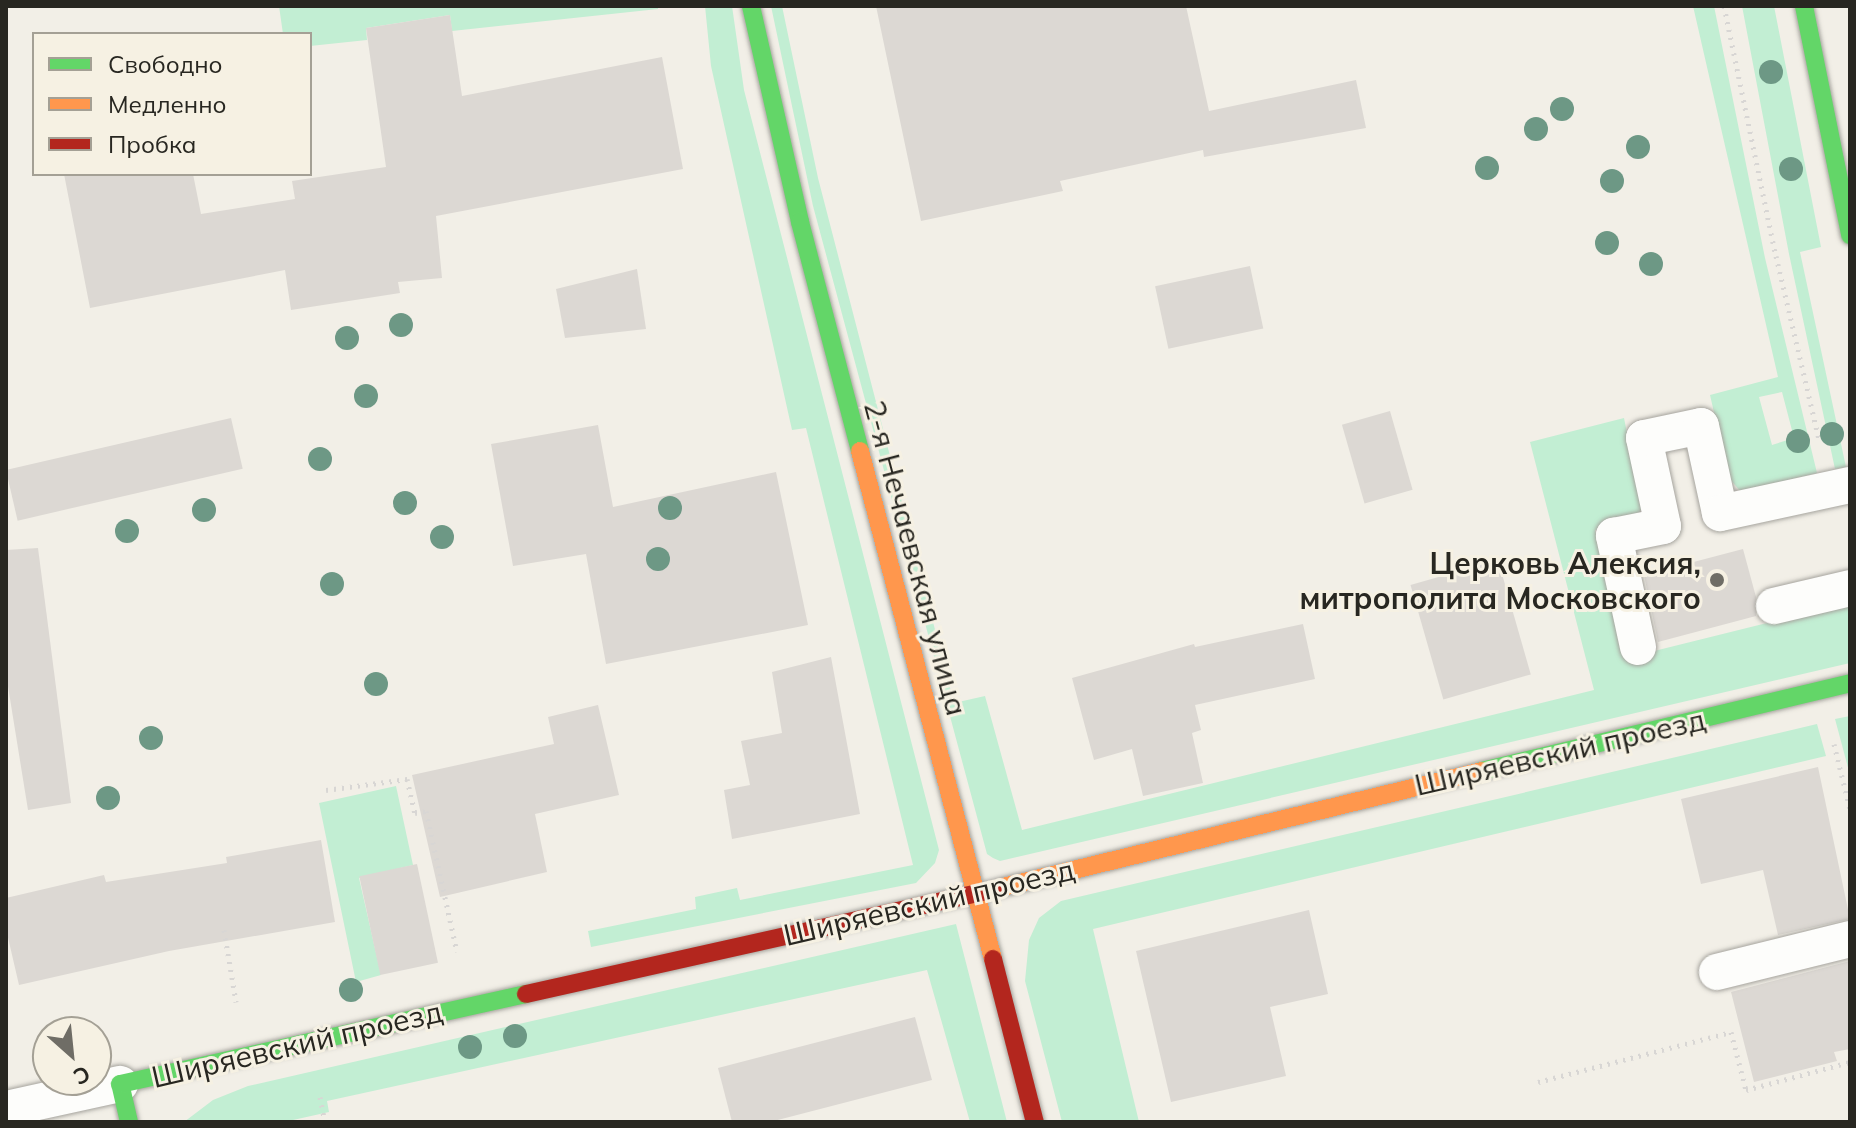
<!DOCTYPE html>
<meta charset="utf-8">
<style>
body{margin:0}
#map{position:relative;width:1856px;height:1128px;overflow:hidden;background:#f2efe7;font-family:Mulish,sans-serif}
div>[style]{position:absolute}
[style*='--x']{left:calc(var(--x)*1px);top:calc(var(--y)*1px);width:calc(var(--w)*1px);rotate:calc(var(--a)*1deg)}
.green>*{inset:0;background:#c2eed3}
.building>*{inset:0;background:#dcd8d3;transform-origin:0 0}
.path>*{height:5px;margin-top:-2.5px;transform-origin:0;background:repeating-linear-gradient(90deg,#d8d6d4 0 2px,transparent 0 8px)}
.roads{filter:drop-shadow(0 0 2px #a6a49e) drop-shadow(0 0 2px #a6a49e)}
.lane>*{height:36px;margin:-18px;padding:0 18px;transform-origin:18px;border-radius:18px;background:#fdfdfb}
.fast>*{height:18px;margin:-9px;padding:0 9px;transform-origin:9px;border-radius:9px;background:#63d668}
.slow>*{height:18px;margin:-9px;padding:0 9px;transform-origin:9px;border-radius:9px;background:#ff974d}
.jam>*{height:18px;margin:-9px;padding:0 9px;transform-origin:9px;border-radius:9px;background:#b3261e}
.trees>*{width:24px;height:24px;margin:-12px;border-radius:50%;background:#6d9885}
.dots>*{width:22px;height:22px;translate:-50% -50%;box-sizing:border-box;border:4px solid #f6f1e3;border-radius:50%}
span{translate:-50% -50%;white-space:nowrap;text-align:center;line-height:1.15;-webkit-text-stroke:6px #f6f1e3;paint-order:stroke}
.street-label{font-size:30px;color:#282721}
.poi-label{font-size:30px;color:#282721;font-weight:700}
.right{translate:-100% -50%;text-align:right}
.frame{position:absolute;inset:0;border:8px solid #282721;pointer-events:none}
.legend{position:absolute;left:32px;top:32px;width:280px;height:144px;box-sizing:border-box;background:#f6f1e3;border:2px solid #a4a095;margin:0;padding:10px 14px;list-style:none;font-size:24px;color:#282721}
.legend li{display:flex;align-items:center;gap:16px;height:40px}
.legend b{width:40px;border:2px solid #a4a095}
.north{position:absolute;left:32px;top:1016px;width:80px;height:80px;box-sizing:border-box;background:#f6f1e3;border:2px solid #a4a095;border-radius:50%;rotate:153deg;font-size:22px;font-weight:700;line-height:32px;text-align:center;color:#282721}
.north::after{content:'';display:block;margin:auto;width:28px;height:36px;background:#6f6d66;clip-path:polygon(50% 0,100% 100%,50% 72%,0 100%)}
</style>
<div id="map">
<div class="green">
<i style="clip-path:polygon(279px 6px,658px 6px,658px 9px,452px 31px,450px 15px,366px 28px,367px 40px,310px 46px,310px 34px,283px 34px)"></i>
<i style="clip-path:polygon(705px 6px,732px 6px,744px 90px,939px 850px,935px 863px,916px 883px,591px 947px,588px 931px,696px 909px,695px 897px,737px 888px,740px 900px,913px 865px,806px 428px,792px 430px,711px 66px)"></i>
<i style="clip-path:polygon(771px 6px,782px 6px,818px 178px,954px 703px,985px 696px,1022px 830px,1594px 690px,1530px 442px,1624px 418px,1642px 508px,1638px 515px,1619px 524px,1595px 530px,1626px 658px,1836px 606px,1850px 597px,1850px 663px,1000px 861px,993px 858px,987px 854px,813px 206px)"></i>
<i style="clip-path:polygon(evenodd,1693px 6px,1714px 6px,1765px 258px,1817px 473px,1741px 492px,1729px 478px,1710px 395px,1778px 377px,1693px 6px,1782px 392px,1794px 438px,1772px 445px,1759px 397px,1782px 392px)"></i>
<i style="clip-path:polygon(1742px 6px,1774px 6px,1821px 247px,1800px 252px,1846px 467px,1835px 469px,1789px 254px)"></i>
<i style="clip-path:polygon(1850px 716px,1850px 775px,1835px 719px)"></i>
<i style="clip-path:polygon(1817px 724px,1826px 756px,1093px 929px,1139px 1122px,1062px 1122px,1025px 981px,1029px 940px,1039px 918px,1061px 901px)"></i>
<i style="clip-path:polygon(396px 786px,413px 865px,359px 878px,381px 975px,356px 982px,319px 803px)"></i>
<i style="clip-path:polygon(956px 924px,1007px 1122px,970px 1122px,927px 970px,327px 1101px,329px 1112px,284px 1122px,184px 1122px,213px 1100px,248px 1086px)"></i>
</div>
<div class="building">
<i style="clip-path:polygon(876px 6px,1186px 6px,1209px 111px,1356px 80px,1366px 128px,1204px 157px,1203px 150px,1060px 181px,1063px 191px,921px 221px)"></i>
<i style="clip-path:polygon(450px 15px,462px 96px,662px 57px,683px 169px,436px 216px,442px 278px,398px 282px,400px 293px,291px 310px,285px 270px,90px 308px,64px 174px,193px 174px,201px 214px,295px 199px,292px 181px,386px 167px,366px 28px)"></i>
<i style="left:1250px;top:266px;width:64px;height:97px;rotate:78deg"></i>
<i style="clip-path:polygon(637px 269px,646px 329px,565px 338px,556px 289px)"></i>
<i style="left:1390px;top:411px;width:82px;height:50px;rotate:74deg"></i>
<i style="left:231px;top:418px;width:52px;height:231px;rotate:77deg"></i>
<i style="clip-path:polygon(598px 425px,613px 507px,776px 472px,808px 625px,606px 664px,586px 554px,513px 566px,491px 444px)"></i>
<i style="clip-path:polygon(38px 548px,71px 803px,28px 810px,6px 674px,6px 550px)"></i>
<i style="clip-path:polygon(1743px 549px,1756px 597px,1756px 616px,1658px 642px,1644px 575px)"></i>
<i style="left:1498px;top:560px;width:119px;height:91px;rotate:74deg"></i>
<i style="clip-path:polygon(1303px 624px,1315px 679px,1195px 705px,1201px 730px,1192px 733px,1203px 783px,1143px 796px,1132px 749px,1094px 760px,1072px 678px,1194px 644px,1195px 647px)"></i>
<i style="clip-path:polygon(831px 657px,860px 814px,732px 839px,724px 790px,750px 785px,741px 741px,782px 733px,772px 672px)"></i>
<i style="clip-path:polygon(598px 705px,619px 795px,535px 814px,547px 872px,440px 897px,412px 775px,554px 744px,548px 717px)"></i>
<i style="clip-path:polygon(1818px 767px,1850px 919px,1778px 935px,1763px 870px,1701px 884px,1681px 799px)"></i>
<i style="clip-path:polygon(321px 840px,335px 922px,169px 951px,19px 985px,6px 929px,6px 898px,104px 875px,106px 882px,227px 863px,226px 857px)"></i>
<i style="left:417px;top:864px;width:101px;height:59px;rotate:78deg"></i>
<i style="clip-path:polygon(1309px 910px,1328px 994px,1270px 1007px,1286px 1076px,1171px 1102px,1136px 951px)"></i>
<i style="clip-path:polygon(1850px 961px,1850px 1049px,1834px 1052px,1837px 1061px,1754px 1082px,1731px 992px)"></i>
<i style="clip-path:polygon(915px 1017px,932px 1080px,770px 1122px,732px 1122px,718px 1068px)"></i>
</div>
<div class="path">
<i style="--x:1724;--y:6;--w:255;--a:78.3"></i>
<i style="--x:1776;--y:256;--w:189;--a:76.8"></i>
<i style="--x:1834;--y:744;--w:67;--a:76.2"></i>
<i style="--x:326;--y:790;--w:82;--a:-7.7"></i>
<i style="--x:407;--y:779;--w:35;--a:77"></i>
<i style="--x:415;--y:813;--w:11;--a:-10"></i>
<i style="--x:426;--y:811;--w:144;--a:77.6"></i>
<i style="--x:224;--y:930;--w:73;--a:80.5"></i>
<i style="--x:1538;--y:1082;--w:199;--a:-14.5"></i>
<i style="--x:1731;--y:1032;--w:60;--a:75.5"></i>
<i style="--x:1746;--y:1090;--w:108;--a:-15.1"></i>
<i style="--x:320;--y:1097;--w:25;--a:79"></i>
</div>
<div class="roads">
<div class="lane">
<i style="--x:1774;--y:606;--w:78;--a:-13.3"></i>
<i style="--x:1638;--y:647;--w:114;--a:-102.2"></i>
<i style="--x:1614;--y:536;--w:50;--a:-11.5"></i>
<i style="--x:1663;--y:526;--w:90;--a:-102.2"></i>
<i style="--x:1644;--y:438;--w:58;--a:-11.9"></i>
<i style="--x:1701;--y:426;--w:89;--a:77.7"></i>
<i style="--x:1720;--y:513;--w:133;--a:-12.2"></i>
<i style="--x:1717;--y:972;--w:137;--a:-13.9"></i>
<i style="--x:6;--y:1109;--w:117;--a:-12.4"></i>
</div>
<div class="fast">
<i style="--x:751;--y:6;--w:221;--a:77.2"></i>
<i style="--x:800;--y:222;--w:237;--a:75.3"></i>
<i style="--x:1804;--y:6;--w:234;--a:78.6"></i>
<i style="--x:1482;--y:771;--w:378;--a:-13.4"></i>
<i style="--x:129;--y:1122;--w:39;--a:-103"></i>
<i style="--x:120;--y:1084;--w:416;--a:-12.5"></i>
</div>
<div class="slow">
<i style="--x:860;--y:451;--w:525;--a:75.33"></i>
<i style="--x:999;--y:888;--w:497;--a:-13.6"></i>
</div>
<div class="jam">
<i style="--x:993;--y:959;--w:168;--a:75.6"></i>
<i style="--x:526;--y:994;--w:485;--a:-12.6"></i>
</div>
</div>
<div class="trees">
<i style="left:1771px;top:72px"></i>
<i style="left:1562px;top:109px"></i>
<i style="left:1536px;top:129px"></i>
<i style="left:1638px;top:147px"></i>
<i style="left:1487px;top:168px"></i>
<i style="left:1791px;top:169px"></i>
<i style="left:1612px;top:181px"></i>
<i style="left:1607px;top:243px"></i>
<i style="left:1651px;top:264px"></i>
<i style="left:401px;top:325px"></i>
<i style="left:347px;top:338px"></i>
<i style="left:366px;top:396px"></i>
<i style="left:1832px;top:434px"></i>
<i style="left:1798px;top:441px"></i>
<i style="left:320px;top:459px"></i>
<i style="left:405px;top:503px"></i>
<i style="left:670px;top:508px"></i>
<i style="left:204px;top:510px"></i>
<i style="left:127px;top:531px"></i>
<i style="left:442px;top:537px"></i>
<i style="left:658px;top:559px"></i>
<i style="left:332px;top:584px"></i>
<i style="left:376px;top:684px"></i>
<i style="left:151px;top:738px"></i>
<i style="left:108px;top:798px"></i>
<i style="left:351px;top:990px"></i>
<i style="left:515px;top:1036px"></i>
<i style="left:470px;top:1047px"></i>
</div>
<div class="dots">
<i style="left:1717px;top:580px;background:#6f6d66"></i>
</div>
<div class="street-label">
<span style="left:916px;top:558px;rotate:75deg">2-я Нечаевская улица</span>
<span style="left:1560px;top:752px;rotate:-13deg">Ширяевский проезд</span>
<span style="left:929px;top:902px;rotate:-13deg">Ширяевский проезд</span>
<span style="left:297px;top:1044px;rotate:-13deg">Ширяевский проезд</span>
</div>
<div class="poi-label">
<span class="right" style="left:1701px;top:580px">Церковь Алексия,<br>митрополита Московского</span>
</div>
<div class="frame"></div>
<ul class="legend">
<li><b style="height:10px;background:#63d668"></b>Свободно</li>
<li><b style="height:10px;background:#ff974d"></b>Медленно</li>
<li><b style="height:10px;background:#b3261e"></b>Пробка</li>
</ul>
<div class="north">С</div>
</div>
